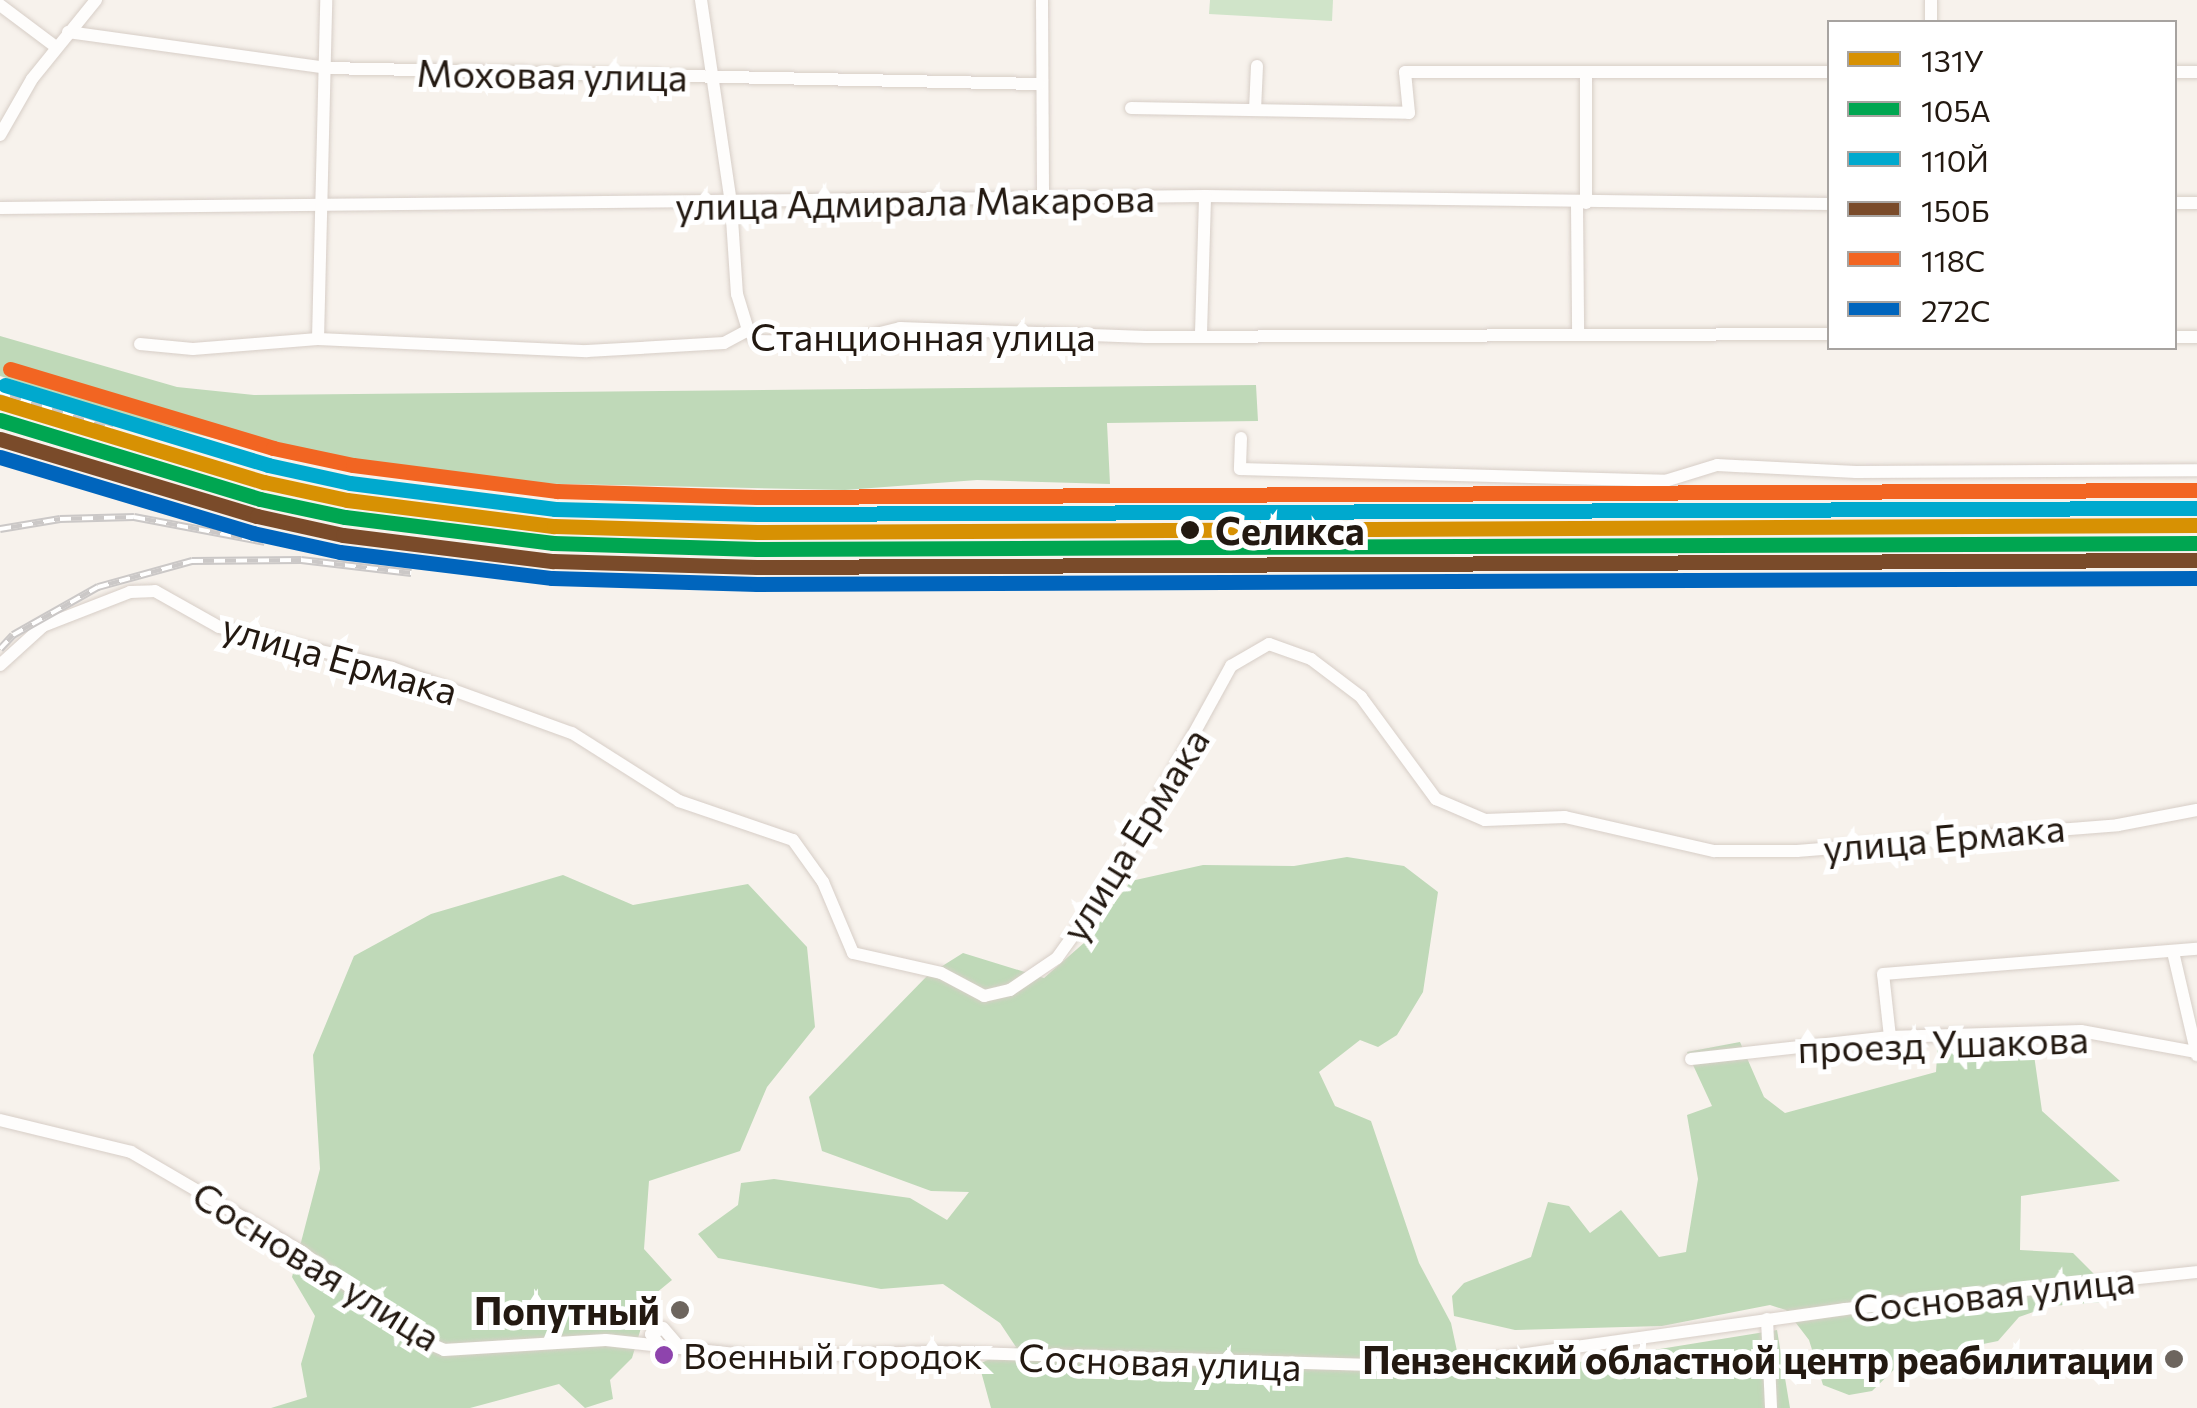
<!DOCTYPE html>
<meta charset="utf-8">
<style>
body{margin:0}
#map{position:relative;width:2197px;height:1408px;overflow:hidden;background:#f7f2ec;font-family:Commissioner,sans-serif}
div>[style]{position:absolute}
[style*='--x']{left:calc(var(--x)*1px);top:calc(var(--y)*1px);width:calc(var(--w)*1px);rotate:calc(var(--a)*1deg)}
.green>*{inset:0;background:#d0e4c9}
.forest>*{inset:0;background:#bfd9b8}
.roads{filter:drop-shadow(0 0 2px #d7cec7) drop-shadow(0 0 2px #d7cec7)}
.minor>*{height:12px;margin:-6px;padding:0 6px;transform-origin:6px;border-radius:6px;background:#fefdfc}
.rail>*{height:8px;margin-top:-4px;transform-origin:0;background:repeating-linear-gradient(90deg,#fff 0 11px,#cbc8c7 0 22px);box-sizing:border-box;border-block:2px solid #cbc8c7}
.rail-1>*{height:15px;margin:-7.5px;padding:0 7.5px;transform-origin:7.5px;border-radius:7.5px;background:#d79103}
.rail-2>*{height:15px;margin:-7.5px;padding:0 7.5px;transform-origin:7.5px;border-radius:7.5px;background:#00a651}
.rail-3>*{height:15px;margin:-7.5px;padding:0 7.5px;transform-origin:7.5px;border-radius:7.5px;background:#00a9ce}
.rail-4>*{height:15px;margin:-7.5px;padding:0 7.5px;transform-origin:7.5px;border-radius:7.5px;background:#7a4b2a}
.rail-5>*{height:15px;margin:-7.5px;padding:0 7.5px;transform-origin:7.5px;border-radius:7.5px;background:#f26522}
.rail-6>*{height:15px;margin:-7.5px;padding:0 7.5px;transform-origin:7.5px;border-radius:7.5px;background:#0065bd}
.dots>*{width:28px;height:28px;translate:-50% -50%;box-sizing:border-box;border:5px solid #fff;border-radius:50%}
span{translate:-50% -50%;white-space:nowrap;text-align:center;line-height:1.15;-webkit-text-stroke:10px #fff;paint-order:stroke}
.bus-label{font-size:36px;color:#231911}
.left{translate:0 -50%;text-align:left}
.street-label{font-size:38px;color:#231911}
.stop-label{font-size:38px;color:#231911;font-weight:700}
.poi-label{font-size:38px;color:#231911;font-weight:700}
.right{translate:-100% -50%;text-align:right}
.legend{position:absolute;left:1827px;top:20px;width:350px;height:330px;box-sizing:border-box;background:#fff;border:2px solid #a7a3a0;margin:0;padding:12px 18px;list-style:none;font-size:30px;color:#231911}
.legend li{display:flex;align-items:center;gap:20px;height:50px}
.legend b{width:50px;border:2px solid #a7a3a0}
</style>
<div id="map">
<div class="green">
<i style="clip-path:polygon(1210px 0,1333px 0,1332px 21px,1209px 14px)"></i>
</div>
<div class="forest">
<i style="clip-path:polygon(0 336px,177px 387px,254px 395px,1256px 385px,1258px 421px,1107px 423px,1110px 484px,977px 480px,845px 490px,516px 483px,217px 439px,141px 420px,0 376px)"></i>
<i style="clip-path:polygon(1347px 857px,1404px 866px,1438px 892px,1423px 992px,1397px 1035px,1378px 1047px,1360px 1040px,1319px 1072px,1335px 1106px,1371px 1121px,1419px 1263px,1451px 1323px,1460px 1365px,1474px 1379px,1777px 1330px,1790px 1408px,991px 1408px,979px 1364px,1016px 1347px,1000px 1323px,943px 1284px,881px 1289px,718px 1258px,698px 1234px,738px 1205px,741px 1183px,774px 1179px,910px 1198px,947px 1220px,969px 1192px,931px 1191px,822px 1151px,809px 1097px,928px 975px,963px 953px,1044px 978px,1085px 942px,1131px 881px,1203px 865px,1294px 866px)"></i>
<i style="clip-path:polygon(563px 875px,633px 905px,748px 884px,807px 947px,815px 1027px,767px 1087px,740px 1151px,649px 1181px,644px 1249px,672px 1280px,650px 1298px,632px 1358px,610px 1380px,613px 1399px,585px 1408px,559px 1384px,470px 1408px,271px 1408px,307px 1397px,301px 1364px,315px 1316px,292px 1277px,320px 1169px,313px 1055px,354px 956px,431px 914px)"></i>
<i style="clip-path:polygon(2003px 1039px,2034px 1055px,2042px 1111px,2120px 1181px,2021px 1196px,2020px 1250px,2073px 1253px,2110px 1290px,2103px 1302px,2051px 1306px,2019px 1317px,1998px 1341px,1904px 1360px,1872px 1391px,1849px 1395px,1823px 1385px,1809px 1340px,1786px 1310px,1770px 1305px,1662px 1326px,1515px 1330px,1454px 1316px,1452px 1296px,1464px 1283px,1531px 1257px,1548px 1202px,1569px 1206px,1590px 1233px,1621px 1210px,1659px 1257px,1686px 1252px,1698px 1179px,1687px 1115px,1712px 1106px,1687px 1052px,1740px 1042px,1764px 1097px,1785px 1113px,1936px 1072px,1938px 1041px)"></i>
</div>
<div class="roads">
<div class="minor">
<i style="--x:701;--y:0;--w:206;--a:81.6"></i>
<i style="--x:731;--y:204;--w:90;--a:86.2"></i>
<i style="--x:737;--y:294;--w:38;--a:73"></i>
<i style="--x:1042;--y:0;--w:200;--a:89.7"></i>
<i style="--x:0;--y:5;--w:70;--a:36.9"></i>
<i style="--x:1931;--y:22;--w:22;--a:-90"></i>
<i style="--x:68;--y:32;--w:261;--a:7.9"></i>
<i style="--x:327;--y:68;--w:712;--a:1.29"></i>
<i style="--x:2174;--y:72;--w:23;--a:0"></i>
<i style="--x:1131;--y:108;--w:278;--a:1"></i>
<i style="--x:1409;--y:113;--w:41;--a:-95.6"></i>
<i style="--x:1405;--y:72;--w:425;--a:0"></i>
<i style="--x:1255;--y:110;--w:44;--a:-87.4"></i>
<i style="--x:0;--y:135;--w:64;--a:-60.3"></i>
<i style="--x:32;--y:79;--w:102;--a:-51"></i>
<i style="--x:1586;--y:203;--w:128;--a:-90"></i>
<i style="--x:2174;--y:203;--w:23;--a:0"></i>
<i style="--x:1577;--y:204;--w:127;--a:89.5"></i>
<i style="--x:0;--y:208;--w:1205;--a:-0.57"></i>
<i style="--x:1205;--y:196;--w:625;--a:0.73"></i>
<i style="--x:1201;--y:333;--w:137;--a:-88.3"></i>
<i style="--x:2174;--y:337;--w:23;--a:0"></i>
<i style="--x:318;--y:339;--w:339;--a:-88.6"></i>
<i style="--x:140;--y:344;--w:53;--a:5.4"></i>
<i style="--x:193;--y:349;--w:125;--a:-4.6"></i>
<i style="--x:318;--y:339;--w:269;--a:2.6"></i>
<i style="--x:587;--y:351;--w:137;--a:-3.3"></i>
<i style="--x:724;--y:343;--w:27;--a:-28"></i>
<i style="--x:748;--y:330;--w:14;--a:51"></i>
<i style="--x:757;--y:341;--w:83;--a:1.4"></i>
<i style="--x:840;--y:343;--w:62;--a:-14"></i>
<i style="--x:900;--y:328;--w:246;--a:2.1"></i>
<i style="--x:1146;--y:337;--w:684;--a:-0.25"></i>
<i style="--x:1241;--y:438;--w:31;--a:92"></i>
<i style="--x:1240;--y:469;--w:425;--a:1.6"></i>
<i style="--x:1665;--y:481;--w:54;--a:-17.1"></i>
<i style="--x:1717;--y:465;--w:139;--a:2.9"></i>
<i style="--x:1856;--y:472;--w:341;--a:-0.3"></i>
<i style="--x:0;--y:665;--w:58;--a:-42.2"></i>
<i style="--x:43;--y:626;--w:93;--a:-21.3"></i>
<i style="--x:130;--y:592;--w:25;--a:-2"></i>
<i style="--x:155;--y:591;--w:73;--a:29.4"></i>
<i style="--x:219;--y:627;--w:178;--a:13.3"></i>
<i style="--x:392;--y:668;--w:191;--a:19.9"></i>
<i style="--x:572;--y:733;--w:127;--a:32.4"></i>
<i style="--x:679;--y:801;--w:120;--a:18.9"></i>
<i style="--x:793;--y:840;--w:52;--a:54.5"></i>
<i style="--x:823;--y:882;--w:77;--a:67.1"></i>
<i style="--x:853;--y:953;--w:90;--a:12.8"></i>
<i style="--x:941;--y:973;--w:49;--a:28.1"></i>
<i style="--x:984;--y:996;--w:27;--a:-13"></i>
<i style="--x:1010;--y:990;--w:57;--a:-34.2"></i>
<i style="--x:1057;--y:958;--w:100;--a:-54.4"></i>
<i style="--x:1115;--y:877;--w:241;--a:-61.2"></i>
<i style="--x:1231;--y:666;--w:44;--a:-30.1"></i>
<i style="--x:1269;--y:644;--w:45;--a:19.7"></i>
<i style="--x:1311;--y:659;--w:63;--a:37.2"></i>
<i style="--x:1361;--y:697;--w:127;--a:53.7"></i>
<i style="--x:1436;--y:799;--w:53;--a:23.2"></i>
<i style="--x:1485;--y:820;--w:80;--a:-2.1"></i>
<i style="--x:1565;--y:817;--w:153;--a:12.9"></i>
<i style="--x:1714;--y:851;--w:83;--a:0"></i>
<i style="--x:1797;--y:851;--w:322;--a:-4.6"></i>
<i style="--x:2118;--y:825;--w:80;--a:-10.8"></i>
<i style="--x:2173;--y:952;--w:106;--a:76.9"></i>
<i style="--x:1890;--y:1037;--w:63;--a:-96.3"></i>
<i style="--x:1883;--y:974;--w:315;--a:-4.6"></i>
<i style="--x:1691;--y:1059;--w:200;--a:-6.3"></i>
<i style="--x:1890;--y:1037;--w:191;--a:-1.8"></i>
<i style="--x:2081;--y:1031;--w:116;--a:10.4"></i>
<i style="--x:0;--y:1120;--w:135;--a:13.7"></i>
<i style="--x:131;--y:1152;--w:198;--a:30.3"></i>
<i style="--x:302;--y:1252;--w:148;--a:36.5"></i>
<i style="--x:421;--y:1340;--w:25;--a:23"></i>
<i style="--x:444;--y:1350;--w:162;--a:-3.5"></i>
<i style="--x:606;--y:1340;--w:158;--a:6.2"></i>
<i style="--x:763;--y:1357;--w:172;--a:-1.7"></i>
<i style="--x:935;--y:1352;--w:498;--a:1.7"></i>
<i style="--x:1433;--y:1367;--w:416;--a:-8"></i>
<i style="--x:1845;--y:1309;--w:354;--a:-6"></i>
<i style="--x:1767;--y:1319;--w:89;--a:87.4"></i>
<i style="--x:658;--y:1343;--w:11;--a:-128"></i>
<i style="--x:651;--y:1334;--w:13;--a:-27"></i>
<i style="--x:663;--y:1328;--w:23;--a:49"></i>
</div>
</div>
<div class="rail">
<i style="--x:0;--y:392;--w:118;--a:18.3"></i>
<i style="--x:0;--y:529;--w:61;--a:-9.5"></i>
<i style="--x:60;--y:519;--w:74;--a:-1.5"></i>
<i style="--x:134;--y:517;--w:133;--a:10.8"></i>
<i style="--x:0;--y:649;--w:19;--a:-47"></i>
<i style="--x:13;--y:635;--w:98;--a:-29.5"></i>
<i style="--x:98;--y:587;--w:98;--a:-15.5"></i>
<i style="--x:192;--y:561;--w:109;--a:-0.5"></i>
<i style="--x:301;--y:560;--w:111;--a:6.7"></i>
</div>
<div class="rail-1">
<i style="--x:0;--y:402;--w:276;--a:16.9"></i>
<i style="--x:264;--y:482;--w:85;--a:12.2"></i>
<i style="--x:347;--y:500;--w:209;--a:7.2"></i>
<i style="--x:554;--y:526;--w:203;--a:1.7"></i>
<i style="--x:757;--y:532;--w:1440;--a:-0.28"></i>
</div>
<div class="rail-2">
<i style="--x:0;--y:420;--w:272;--a:16.9"></i>
<i style="--x:260;--y:499;--w:87;--a:12"></i>
<i style="--x:345;--y:517;--w:210;--a:7.1"></i>
<i style="--x:553;--y:543;--w:204;--a:1.7"></i>
<i style="--x:757;--y:549;--w:1440;--a:-0.24"></i>
</div>
<div class="rail-3">
<i style="--x:5;--y:385;--w:275;--a:16.9"></i>
<i style="--x:268;--y:465;--w:84;--a:12.4"></i>
<i style="--x:350;--y:483;--w:207;--a:7.2"></i>
<i style="--x:555;--y:509;--w:202;--a:1.4"></i>
<i style="--x:757;--y:514;--w:1440;--a:-0.24"></i>
</div>
<div class="rail-4">
<i style="--x:0;--y:439;--w:268;--a:16.7"></i>
<i style="--x:257;--y:516;--w:88;--a:12.5"></i>
<i style="--x:343;--y:535;--w:212;--a:7.1"></i>
<i style="--x:553;--y:561;--w:204;--a:1.7"></i>
<i style="--x:757;--y:567;--w:1440;--a:-0.28"></i>
</div>
<div class="rail-5">
<i style="--x:10;--y:369;--w:275;--a:16.7"></i>
<i style="--x:273;--y:448;--w:82;--a:12"></i>
<i style="--x:353;--y:465;--w:206;--a:7.3"></i>
<i style="--x:557;--y:491;--w:200;--a:1.7"></i>
<i style="--x:757;--y:497;--w:1440;--a:-0.28"></i>
</div>
<div class="rail-6">
<i style="--x:0;--y:457;--w:264;--a:16.7"></i>
<i style="--x:253;--y:533;--w:89;--a:12.3"></i>
<i style="--x:340;--y:552;--w:214;--a:7"></i>
<i style="--x:552;--y:578;--w:205;--a:1.7"></i>
<i style="--x:757;--y:584;--w:1440;--a:-0.24"></i>
</div>
<div class="dots">
<i style="left:1190px;top:530px;background:#231911"></i>
<i style="left:680px;top:1310px;background:#6d655e"></i>
<i style="left:664px;top:1355px;background:#8e44ad"></i>
<i style="left:2174px;top:1359px;background:#6d655e"></i>
</div>
<div class="bus-label">
<span class="left" style="left:683px;top:1355px">Военный городок</span>
</div>
<div class="street-label">
<span style="left:552px;top:74px;rotate:1deg">Моховая улица</span>
<span style="left:915px;top:201px;rotate:-1deg">улица Адмирала Макарова</span>
<span style="left:923px;top:336px">Станционная улица</span>
<span style="left:340px;top:658px;rotate:16deg">улица Ермака</span>
<span style="left:1134px;top:834px;rotate:-58deg">улица Ермака</span>
<span style="left:1944px;top:837px;rotate:-5deg">улица Ермака</span>
<span style="left:1943px;top:1043px;rotate:-2deg">проезд Ушакова</span>
<span style="left:317px;top:1265px;rotate:32deg">Сосновая улица</span>
<span style="left:1994px;top:1293px;rotate:-6deg">Сосновая улица</span>
<span style="left:1160px;top:1361px;rotate:2deg">Сосновая улица</span>
</div>
<div class="stop-label">
<span class="left" style="left:1215px;top:530px">Селикса</span>
</div>
<div class="poi-label">
<span class="right" style="left:660px;top:1310px">Попутный</span>
<span class="right" style="left:2154px;top:1359px">Пензенский областной центр реабилитации</span>
</div>
<ul class="legend">
<li><b style="height:12px;background:#d79103"></b>131У</li>
<li><b style="height:12px;background:#00a651"></b>105А</li>
<li><b style="height:12px;background:#00a9ce"></b>110Й</li>
<li><b style="height:12px;background:#7a4b2a"></b>150Б</li>
<li><b style="height:12px;background:#f26522"></b>118С</li>
<li><b style="height:12px;background:#0065bd"></b>272С</li>
</ul>
</div>
